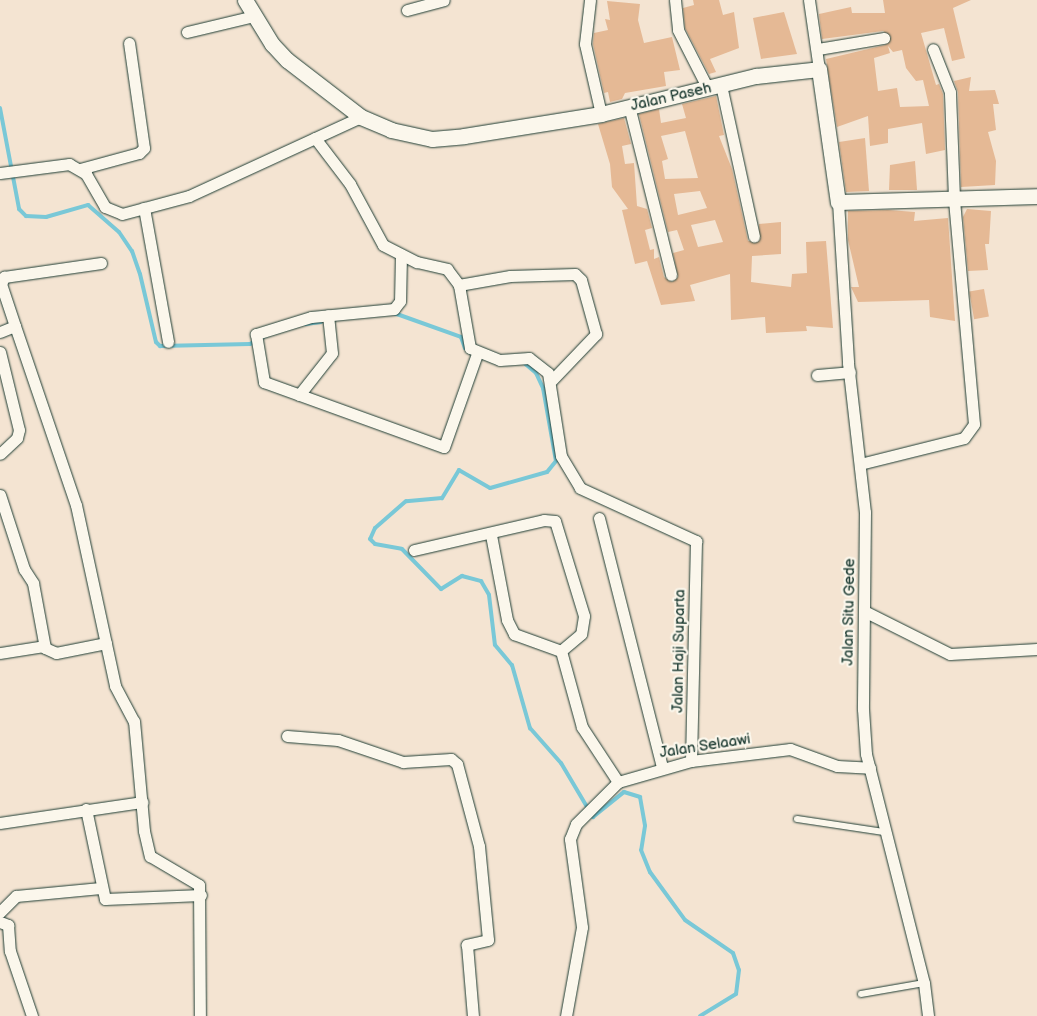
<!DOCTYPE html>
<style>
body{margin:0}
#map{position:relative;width:1037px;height:1016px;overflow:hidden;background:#f4e4d2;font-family:"Balsamiq Sans",sans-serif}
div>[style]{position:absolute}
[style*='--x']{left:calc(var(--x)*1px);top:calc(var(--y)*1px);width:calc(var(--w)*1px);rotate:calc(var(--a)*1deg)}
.stream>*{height:4px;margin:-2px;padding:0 2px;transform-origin:2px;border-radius:2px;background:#79c8d7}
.building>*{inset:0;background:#e5b995;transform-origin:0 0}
.roads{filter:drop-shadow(0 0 1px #1f3d34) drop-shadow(0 0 1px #1f3d34)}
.service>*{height:5.5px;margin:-2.75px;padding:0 2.75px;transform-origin:2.75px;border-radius:2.75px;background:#fbf7ec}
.minor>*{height:11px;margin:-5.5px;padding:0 5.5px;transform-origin:5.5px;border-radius:5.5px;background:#fbf7ec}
.tertiary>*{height:15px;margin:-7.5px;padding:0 7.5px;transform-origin:7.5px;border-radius:7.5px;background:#fbf7ec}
span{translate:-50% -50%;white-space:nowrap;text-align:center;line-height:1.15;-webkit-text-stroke:4.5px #fbf7ec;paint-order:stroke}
.street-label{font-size:15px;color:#1f3d34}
</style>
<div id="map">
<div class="stream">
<i style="--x:0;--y:108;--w:103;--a:79.3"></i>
<i style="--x:19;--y:209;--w:10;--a:45"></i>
<i style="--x:26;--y:216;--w:20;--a:3"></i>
<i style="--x:46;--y:217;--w:44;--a:-15.9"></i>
<i style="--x:88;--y:205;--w:41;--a:41.1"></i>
<i style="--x:119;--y:232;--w:23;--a:56"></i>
<i style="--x:132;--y:251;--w:24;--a:71"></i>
<i style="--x:140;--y:274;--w:70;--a:76.8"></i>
<i style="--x:156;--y:342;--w:6;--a:45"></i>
<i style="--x:160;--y:346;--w:90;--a:-1.3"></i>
<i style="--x:250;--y:344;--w:21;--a:-29"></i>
<i style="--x:394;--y:313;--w:71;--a:19.7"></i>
<i style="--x:461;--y:337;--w:12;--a:70"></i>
<i style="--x:305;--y:324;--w:16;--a:-7"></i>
<i style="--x:523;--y:362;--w:17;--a:40"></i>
<i style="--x:536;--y:373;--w:17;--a:65"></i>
<i style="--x:543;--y:388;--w:74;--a:79.9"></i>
<i style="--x:556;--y:461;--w:14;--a:129"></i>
<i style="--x:547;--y:472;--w:59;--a:164.3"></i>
<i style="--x:490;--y:488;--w:36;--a:-150"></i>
<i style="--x:459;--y:470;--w:33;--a:121"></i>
<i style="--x:442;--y:498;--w:36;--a:175"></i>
<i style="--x:406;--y:501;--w:41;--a:138.9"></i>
<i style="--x:375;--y:528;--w:12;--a:114"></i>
<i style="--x:370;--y:539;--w:7;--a:45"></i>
<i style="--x:375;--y:544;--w:27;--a:10"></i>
<i style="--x:402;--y:549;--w:56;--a:45.7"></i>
<i style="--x:441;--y:589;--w:25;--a:-32"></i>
<i style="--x:462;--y:576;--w:20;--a:15"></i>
<i style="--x:481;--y:581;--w:16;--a:60"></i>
<i style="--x:489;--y:595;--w:50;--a:83.2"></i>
<i style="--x:495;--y:645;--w:26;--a:50"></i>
<i style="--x:512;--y:665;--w:66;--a:74.1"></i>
<i style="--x:530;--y:728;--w:47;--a:48.5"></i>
<i style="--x:561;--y:763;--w:63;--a:59.3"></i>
<i style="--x:593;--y:817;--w:40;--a:-39"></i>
<i style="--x:624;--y:792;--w:17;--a:17"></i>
<i style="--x:640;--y:797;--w:29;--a:80"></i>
<i style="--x:645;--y:826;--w:24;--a:99"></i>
<i style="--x:641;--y:850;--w:24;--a:68"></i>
<i style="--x:650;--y:872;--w:59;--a:53.9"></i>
<i style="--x:685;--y:920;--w:58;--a:34.5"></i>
<i style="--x:733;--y:953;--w:18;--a:71"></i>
<i style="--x:739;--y:970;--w:24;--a:97"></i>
<i style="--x:736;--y:994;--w:42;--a:148.6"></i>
</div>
<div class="building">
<i style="clip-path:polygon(693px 0,719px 0,723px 15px,734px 12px,739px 48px,710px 59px,716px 72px,709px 74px,685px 28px,683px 8px,694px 5px)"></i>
<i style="clip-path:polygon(evenodd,883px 0,971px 0,953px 8px,965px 58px,952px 61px,944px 28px,921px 33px,936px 85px,939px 84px,943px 94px,945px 150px,926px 154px,922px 123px,888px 129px,888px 143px,870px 146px,868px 116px,837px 127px,826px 59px,885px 45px,891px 37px,883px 31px,822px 39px,819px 14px,851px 7px,852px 13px,885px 13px,883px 0,888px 46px,893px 52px,902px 50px,906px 68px,916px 81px,923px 80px,929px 106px,900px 107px,897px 88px,878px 91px,874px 58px,890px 53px,888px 46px)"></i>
<i style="clip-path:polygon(607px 1px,640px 4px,638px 20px,644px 43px,672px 37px,680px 70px,664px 72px,666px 86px,625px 93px,622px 99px,610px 102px,608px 92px,604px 93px,593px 44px,594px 33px,608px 30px,605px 19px,610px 20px)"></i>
<i style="clip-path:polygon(784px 12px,797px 54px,761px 59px,753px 18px)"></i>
<i style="clip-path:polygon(971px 77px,969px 91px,995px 90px,999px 104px,993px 104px,996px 130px,988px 132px,996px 161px,995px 185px,961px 187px,958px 92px,954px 81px)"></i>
<i style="clip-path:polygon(evenodd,716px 96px,724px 135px,719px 136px,732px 169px,748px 241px,759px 241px,759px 224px,781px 222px,781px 254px,752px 256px,751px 282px,791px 287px,792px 274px,807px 273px,806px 242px,826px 241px,833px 328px,806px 326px,807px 331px,766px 333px,765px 317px,731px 320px,730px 274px,690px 285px,695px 301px,661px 305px,647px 261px,635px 264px,622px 210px,628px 209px,612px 187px,610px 164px,598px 124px,624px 118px,631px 144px,622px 146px,625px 164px,634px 163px,637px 206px,647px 209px,652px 228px,645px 230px,650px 250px,654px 249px,654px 259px,659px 257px,664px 277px,672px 282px,678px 277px,673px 253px,684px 250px,677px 230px,668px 232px,639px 114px,659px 109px,661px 123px,686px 118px,682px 104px,716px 96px,685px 131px,698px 178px,665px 179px,662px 161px,668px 159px,661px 136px,685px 131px,716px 96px,700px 191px,707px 208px,678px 215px,674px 194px,700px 191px,716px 96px,715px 220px,723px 242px,698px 247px,691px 225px,715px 220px)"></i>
<i style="clip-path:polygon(865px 138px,869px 191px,846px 192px,839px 142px)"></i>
<i style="clip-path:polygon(915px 161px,917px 190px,889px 190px,890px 165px)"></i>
<i style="clip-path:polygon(967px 209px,991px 211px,989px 244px,985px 244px,988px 270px,968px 271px,963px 217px)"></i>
<i style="clip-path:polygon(888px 210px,915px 212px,914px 221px,948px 218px,955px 321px,930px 317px,929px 300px,858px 302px,851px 287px,859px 287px,848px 240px,848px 211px)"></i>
<i style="left:984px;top:289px;width:28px;height:15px;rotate:80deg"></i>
</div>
<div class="roads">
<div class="service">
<i style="--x:797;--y:819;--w:88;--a:8.5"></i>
<i style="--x:861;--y:994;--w:64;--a:-9.9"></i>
</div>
<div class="minor">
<i style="--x:590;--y:0;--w:44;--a:96.5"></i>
<i style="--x:585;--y:44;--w:72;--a:77.1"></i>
<i style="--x:675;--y:0;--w:30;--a:84"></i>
<i style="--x:678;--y:30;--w:66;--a:63"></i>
<i style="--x:809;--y:0;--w:70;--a:81.8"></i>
<i style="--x:407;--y:10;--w:38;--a:-15"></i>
<i style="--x:187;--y:32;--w:69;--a:-13.4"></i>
<i style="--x:818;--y:49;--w:67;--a:-9.5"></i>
<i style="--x:721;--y:85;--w:155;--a:77.7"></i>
<i style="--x:629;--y:106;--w:174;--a:76"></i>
<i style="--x:315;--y:138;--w:58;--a:52.7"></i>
<i style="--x:350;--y:184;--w:69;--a:61.6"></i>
<i style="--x:383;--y:245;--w:38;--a:27"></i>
<i style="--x:417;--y:262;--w:31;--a:13"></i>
<i style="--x:447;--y:269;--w:20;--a:53"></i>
<i style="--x:80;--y:169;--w:61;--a:-15.2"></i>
<i style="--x:139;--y:153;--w:7;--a:-45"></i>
<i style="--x:144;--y:148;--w:106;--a:-98.1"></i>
<i style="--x:0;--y:173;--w:70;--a:-7.4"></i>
<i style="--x:69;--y:164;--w:20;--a:30"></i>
<i style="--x:86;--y:174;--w:38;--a:60"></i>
<i style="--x:105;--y:207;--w:18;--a:22"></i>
<i style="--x:122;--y:214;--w:69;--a:-15"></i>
<i style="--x:189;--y:196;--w:189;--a:-24.7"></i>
<i style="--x:838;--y:202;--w:161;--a:86.4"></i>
<i style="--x:848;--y:363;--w:150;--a:83.5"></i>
<i style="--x:865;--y:512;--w:197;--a:90.6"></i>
<i style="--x:863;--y:709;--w:45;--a:86.2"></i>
<i style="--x:866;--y:754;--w:236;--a:75.8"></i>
<i style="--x:924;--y:983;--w:33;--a:83"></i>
<i style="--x:144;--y:208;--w:136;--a:79.8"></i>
<i style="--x:401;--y:255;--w:46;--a:91.2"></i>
<i style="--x:400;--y:301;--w:10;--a:127"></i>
<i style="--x:394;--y:309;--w:83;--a:174.5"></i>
<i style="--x:311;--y:317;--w:58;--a:162.8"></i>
<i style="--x:256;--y:334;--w:49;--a:80.5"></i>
<i style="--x:264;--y:382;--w:191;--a:19.9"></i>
<i style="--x:444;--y:447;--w:99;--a:-70.5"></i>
<i style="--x:15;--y:326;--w:189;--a:71.2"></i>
<i style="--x:76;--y:505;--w:185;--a:77.8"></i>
<i style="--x:115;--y:686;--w:40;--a:62"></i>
<i style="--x:134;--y:721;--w:110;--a:84.8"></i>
<i style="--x:144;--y:831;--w:26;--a:77"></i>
<i style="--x:150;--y:856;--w:57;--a:30.6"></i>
<i style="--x:199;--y:885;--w:131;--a:89.6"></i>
<i style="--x:0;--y:332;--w:16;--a:-22"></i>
<i style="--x:15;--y:326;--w:44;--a:-108.4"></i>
<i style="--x:1;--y:284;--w:8;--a:-67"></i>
<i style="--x:4;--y:277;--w:98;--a:-8.2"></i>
<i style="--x:0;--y:352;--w:80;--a:76.3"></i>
<i style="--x:19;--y:430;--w:8;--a:104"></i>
<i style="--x:17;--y:438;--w:23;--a:137"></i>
<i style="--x:817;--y:375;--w:33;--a:-5"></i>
<i style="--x:552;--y:380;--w:64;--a:-46.3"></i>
<i style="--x:596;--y:334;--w:56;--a:-105.5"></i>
<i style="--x:581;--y:280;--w:8;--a:-135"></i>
<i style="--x:575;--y:274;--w:65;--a:178.2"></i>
<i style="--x:510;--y:276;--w:52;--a:170"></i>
<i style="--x:459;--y:285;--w:64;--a:80.1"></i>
<i style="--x:470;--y:348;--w:32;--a:22"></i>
<i style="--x:500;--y:360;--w:29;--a:-4"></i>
<i style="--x:529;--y:358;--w:24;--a:38"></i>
<i style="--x:548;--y:373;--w:84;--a:81.1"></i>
<i style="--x:561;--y:456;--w:37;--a:59"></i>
<i style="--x:580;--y:488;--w:128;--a:24.6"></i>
<i style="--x:696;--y:541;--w:220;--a:91.3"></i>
<i style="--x:299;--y:395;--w:53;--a:-51.8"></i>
<i style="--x:332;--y:353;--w:38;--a:-96"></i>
<i style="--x:860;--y:464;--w:107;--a:-14"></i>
<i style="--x:964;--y:438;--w:17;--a:-54"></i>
<i style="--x:974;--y:424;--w:227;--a:-95.1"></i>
<i style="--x:954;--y:198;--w:106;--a:-92.2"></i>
<i style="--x:950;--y:92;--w:46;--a:-111.6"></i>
<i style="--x:0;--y:495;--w:78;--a:72"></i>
<i style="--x:24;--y:569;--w:17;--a:57"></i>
<i style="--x:33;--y:583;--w:66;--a:79.5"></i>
<i style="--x:45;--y:648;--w:12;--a:24"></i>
<i style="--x:56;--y:653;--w:51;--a:-11.3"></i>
<i style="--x:599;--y:518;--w:257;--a:75.8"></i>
<i style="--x:491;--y:535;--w:86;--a:79.3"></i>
<i style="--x:507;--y:620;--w:16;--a:63"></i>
<i style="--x:514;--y:634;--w:50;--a:19.9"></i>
<i style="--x:561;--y:651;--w:79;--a:74.6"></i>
<i style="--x:582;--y:727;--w:66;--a:56.8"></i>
<i style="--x:414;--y:550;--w:133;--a:-13"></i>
<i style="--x:544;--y:520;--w:11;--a:5"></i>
<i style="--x:555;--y:521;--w:99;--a:73"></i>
<i style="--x:584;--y:616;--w:18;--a:99"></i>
<i style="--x:581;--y:634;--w:26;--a:140"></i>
<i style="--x:864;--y:611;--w:96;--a:26.6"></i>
<i style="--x:950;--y:654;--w:87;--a:-3.3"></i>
<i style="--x:0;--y:653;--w:45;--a:-9"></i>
<i style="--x:287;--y:736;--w:51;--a:4.5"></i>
<i style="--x:338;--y:740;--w:69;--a:18.7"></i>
<i style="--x:403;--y:762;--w:48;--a:-3.6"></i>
<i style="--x:451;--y:759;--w:8;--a:40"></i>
<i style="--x:457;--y:764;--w:85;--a:75"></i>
<i style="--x:479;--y:846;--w:94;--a:84.5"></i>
<i style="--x:488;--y:940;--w:22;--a:167"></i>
<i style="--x:467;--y:945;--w:71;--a:85.2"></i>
<i style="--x:86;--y:809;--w:92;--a:78.1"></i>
<i style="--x:105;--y:899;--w:96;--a:-2.4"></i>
<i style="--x:0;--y:823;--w:144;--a:-8.4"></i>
<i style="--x:0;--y:912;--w:23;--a:-45"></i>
<i style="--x:16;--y:896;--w:85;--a:-5.4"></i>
<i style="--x:0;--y:922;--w:9;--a:21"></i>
<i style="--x:8;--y:925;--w:26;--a:86"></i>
<i style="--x:10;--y:951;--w:69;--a:71.3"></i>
<i style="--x:566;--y:1016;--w:90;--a:-79.8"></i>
<i style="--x:582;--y:927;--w:89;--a:-97.8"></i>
<i style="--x:570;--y:839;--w:16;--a:-68"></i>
<i style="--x:576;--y:824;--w:59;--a:-45"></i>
<i style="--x:618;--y:782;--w:76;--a:-16"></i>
<i style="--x:691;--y:761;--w:100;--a:-6.9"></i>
<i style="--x:790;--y:749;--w:50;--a:19.9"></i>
<i style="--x:837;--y:766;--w:33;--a:3"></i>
</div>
<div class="tertiary">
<i style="--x:245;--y:0;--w:52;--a:58.5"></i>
<i style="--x:272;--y:44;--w:22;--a:47"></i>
<i style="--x:287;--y:60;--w:93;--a:37.6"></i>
<i style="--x:361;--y:117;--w:33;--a:23"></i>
<i style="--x:391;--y:130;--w:42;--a:12.4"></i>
<i style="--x:432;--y:139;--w:32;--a:-5"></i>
<i style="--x:464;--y:136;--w:139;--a:-9.1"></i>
<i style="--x:601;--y:114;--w:160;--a:-13.8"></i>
<i style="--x:756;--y:76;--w:63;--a:-6.3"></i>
<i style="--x:819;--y:69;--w:134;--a:81.9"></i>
<i style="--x:838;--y:202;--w:199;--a:-1.7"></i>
</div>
</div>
<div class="street-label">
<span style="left:671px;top:97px;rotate:-13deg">Jalan Paseh</span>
<span style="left:849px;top:612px;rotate:-89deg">Jalan Situ Gede</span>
<span style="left:679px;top:651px;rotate:-89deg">Jalan Haji Suparta</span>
<span style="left:705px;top:746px;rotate:-9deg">Jalan Selaawi</span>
</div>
</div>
